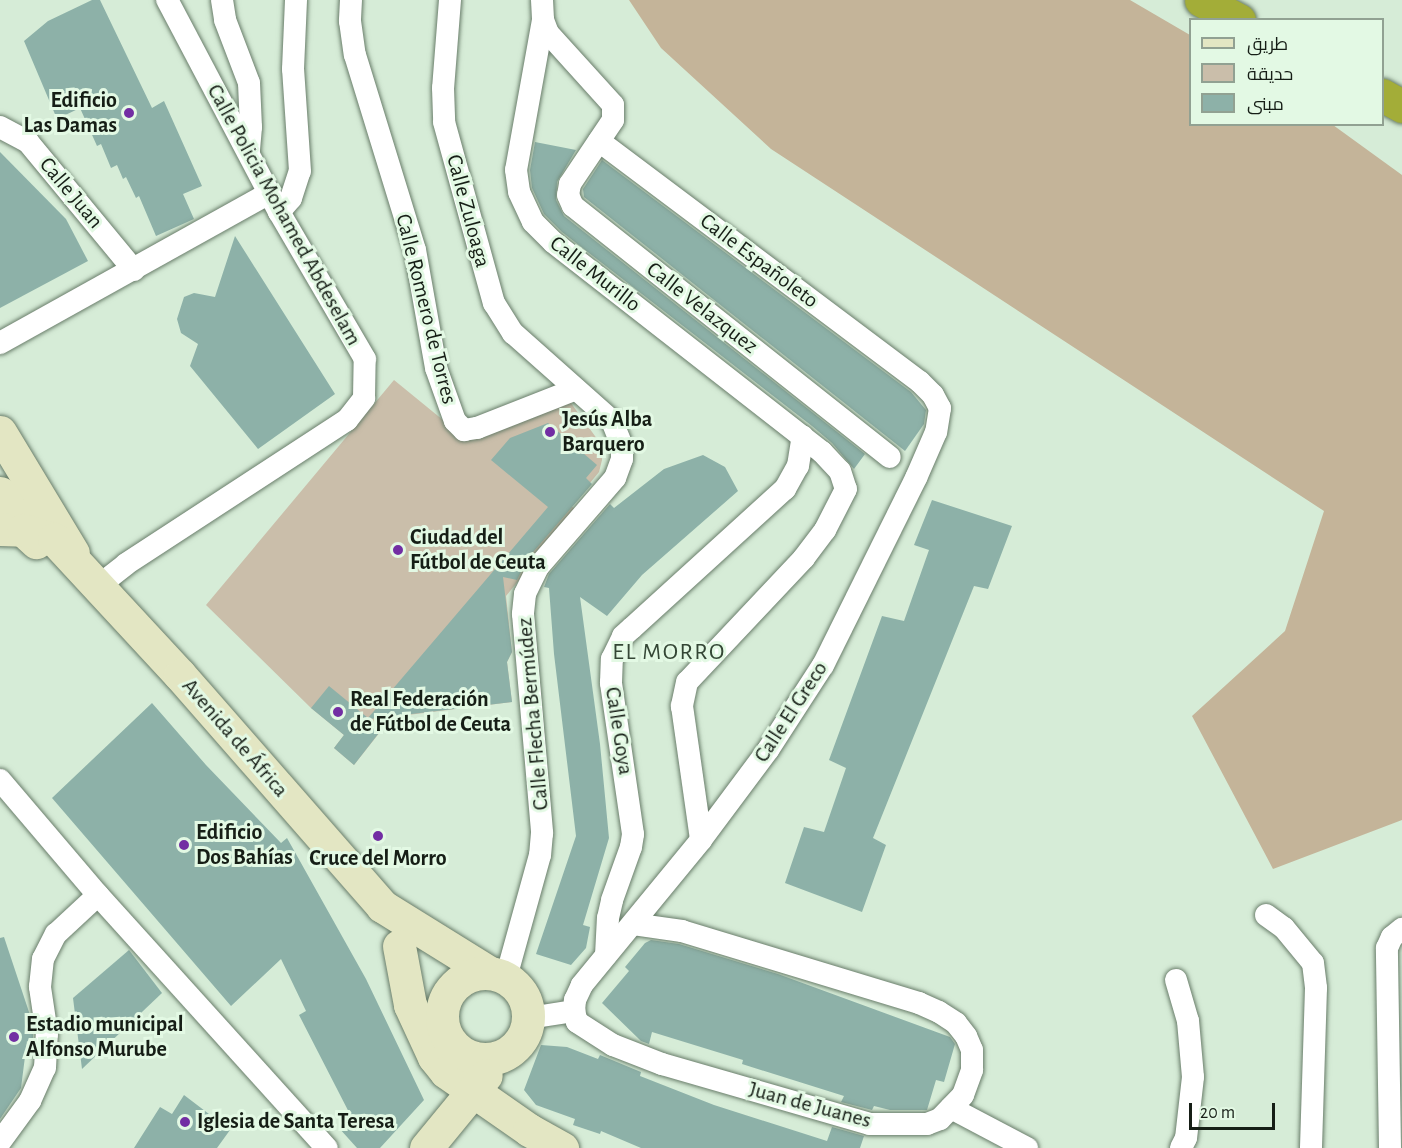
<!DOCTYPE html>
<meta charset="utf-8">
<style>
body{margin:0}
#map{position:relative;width:1402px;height:1148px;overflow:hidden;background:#d6ecd7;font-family:"Alegreya Sans",Cairo,sans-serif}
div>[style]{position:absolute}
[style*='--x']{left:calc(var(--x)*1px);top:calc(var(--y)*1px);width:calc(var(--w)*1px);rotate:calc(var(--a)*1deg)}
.green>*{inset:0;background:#cabeaa}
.forest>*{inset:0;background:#c4b499}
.building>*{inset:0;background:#8db1a8}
.roads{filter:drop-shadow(0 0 2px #697d6a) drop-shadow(0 0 2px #697d6a)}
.street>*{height:22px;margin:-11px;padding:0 11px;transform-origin:11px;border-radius:11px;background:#fff}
.secondary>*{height:33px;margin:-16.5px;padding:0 16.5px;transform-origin:16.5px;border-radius:16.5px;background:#e3e6c3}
.secondary>.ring{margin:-16.5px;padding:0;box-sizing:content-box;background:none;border:33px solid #e3e6c3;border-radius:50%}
.highway>*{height:33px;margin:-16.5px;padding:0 16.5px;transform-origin:16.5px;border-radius:16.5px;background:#a3ad38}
.dots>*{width:16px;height:16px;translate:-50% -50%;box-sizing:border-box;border:3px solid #e3f9e4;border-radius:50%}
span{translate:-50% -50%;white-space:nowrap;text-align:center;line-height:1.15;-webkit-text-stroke:6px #e3f9e4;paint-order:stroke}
.poi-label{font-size:22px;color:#161e16;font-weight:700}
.right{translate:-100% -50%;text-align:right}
.left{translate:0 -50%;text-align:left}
.street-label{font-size:22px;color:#161e16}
.neighbourhood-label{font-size:24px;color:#344635;letter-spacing:1.5px}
.legend{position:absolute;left:1189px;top:18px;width:195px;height:108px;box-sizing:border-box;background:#e3f9e4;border:2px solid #91a192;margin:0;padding:8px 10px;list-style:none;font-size:18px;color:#161e16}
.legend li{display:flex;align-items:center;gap:12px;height:30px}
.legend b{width:30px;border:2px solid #91a192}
.scale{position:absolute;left:1189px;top:1103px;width:86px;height:27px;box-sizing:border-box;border:3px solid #161e16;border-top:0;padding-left:8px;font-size:18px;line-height:21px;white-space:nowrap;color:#161e16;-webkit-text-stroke:4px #e3f9e4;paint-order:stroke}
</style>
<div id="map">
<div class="green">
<i style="clip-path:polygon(394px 380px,465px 438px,568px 399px,603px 447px,602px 460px,599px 472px,571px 506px,577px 510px,506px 596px,512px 652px,507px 662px,512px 702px,392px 717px,354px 765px,334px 748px,344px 735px,311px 708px,206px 605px)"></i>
</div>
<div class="forest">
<i style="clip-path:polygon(629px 0,1130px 0,1190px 35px,1190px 124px,1333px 125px,1402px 175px,1402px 820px,1273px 869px,1192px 716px,1285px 631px,1324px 511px,771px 149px,661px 48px)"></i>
</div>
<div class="building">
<i style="clip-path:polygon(92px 0,100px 0,152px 108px,164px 101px,202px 186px,183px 194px,194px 219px,156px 236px,139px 196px,136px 198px,126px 177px,123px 179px,117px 165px,111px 168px,101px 144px,97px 146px,80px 108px,57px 119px,24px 41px,48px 21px)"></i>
<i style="clip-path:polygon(535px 142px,576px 150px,557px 182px,556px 200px,564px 216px,865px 454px,854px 469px,832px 443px,812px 426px,562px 232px,544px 214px,532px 188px,530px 170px)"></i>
<i style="clip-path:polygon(0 152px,66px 219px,88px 261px,0 308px)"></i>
<i style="clip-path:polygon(602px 160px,911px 392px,926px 410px,924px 424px,905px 451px,584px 197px,583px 189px)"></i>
<i style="clip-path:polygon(235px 236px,335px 394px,258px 449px,190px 366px,198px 344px,181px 333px,177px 319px,184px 297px,194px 293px,215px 297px)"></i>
<i style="clip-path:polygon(548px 423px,597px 465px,586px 478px,592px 484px,528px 558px,517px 580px,503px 577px,512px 652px,507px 662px,512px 702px,370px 719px,382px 729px,354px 765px,334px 748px,344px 735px,311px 708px,329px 686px,368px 718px,548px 507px,491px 460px,510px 438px)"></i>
<i style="clip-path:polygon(703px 455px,725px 467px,738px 491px,642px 575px,607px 616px,580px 597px,600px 744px,609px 838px,583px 925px,590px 927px,586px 948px,571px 965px,536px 954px,576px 836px,554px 654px,549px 588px,544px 587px,549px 574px,610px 504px,614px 508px,664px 469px)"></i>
<i style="clip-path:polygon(932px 500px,1012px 526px,988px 589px,974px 586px,873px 838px,886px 845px,862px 912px,785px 883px,804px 827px,824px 832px,846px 768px,829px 760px,882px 616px,904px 621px,929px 550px,914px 545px)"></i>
<i style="clip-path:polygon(152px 703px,206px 765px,281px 843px,287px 838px,366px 979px,424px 1100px,380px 1148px,357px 1148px,339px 1128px,355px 1124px,299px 1015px,306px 1011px,281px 959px,231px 1006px,52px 798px)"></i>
<i style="clip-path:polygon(4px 937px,31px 1018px,33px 1035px,33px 1045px,27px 1041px,21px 1088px,0 1119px,0 938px)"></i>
<i style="clip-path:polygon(651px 940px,679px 944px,778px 974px,950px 1037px,955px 1044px,944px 1082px,936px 1080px,927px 1110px,890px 1110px,874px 1106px,872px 1110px,841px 1102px,844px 1096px,742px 1064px,743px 1060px,652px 1032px,649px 1044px,641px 1041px,602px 1003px,629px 971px,625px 967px,645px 943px)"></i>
<i style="clip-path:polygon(129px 950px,162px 993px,82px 1069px,73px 998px)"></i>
<i style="clip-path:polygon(541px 1045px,567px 1047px,598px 1059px,600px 1055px,641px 1072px,640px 1076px,714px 1105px,827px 1141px,832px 1127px,864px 1136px,860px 1148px,641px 1148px,601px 1131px,600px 1134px,573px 1125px,575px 1119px,536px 1105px,524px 1090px)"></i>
<i style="clip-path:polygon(184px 1095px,230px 1130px,217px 1148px,134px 1148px,160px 1107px,172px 1114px)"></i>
</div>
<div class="roads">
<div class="street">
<i style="--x:222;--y:0;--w:20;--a:81"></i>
<i style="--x:225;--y:20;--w:67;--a:69.1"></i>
<i style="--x:249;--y:83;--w:44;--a:87.4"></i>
<i style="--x:251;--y:127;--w:25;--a:95"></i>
<i style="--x:351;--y:0;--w:21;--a:93"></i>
<i style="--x:350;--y:21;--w:34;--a:82"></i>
<i style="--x:355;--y:55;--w:204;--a:72.9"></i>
<i style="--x:415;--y:250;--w:120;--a:79.9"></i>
<i style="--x:436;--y:368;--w:56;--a:70.3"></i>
<i style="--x:455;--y:421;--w:13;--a:45"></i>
<i style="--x:464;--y:430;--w:13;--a:-9"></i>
<i style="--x:477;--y:428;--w:106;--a:-21.5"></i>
<i style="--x:450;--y:0;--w:88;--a:94.5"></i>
<i style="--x:443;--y:88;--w:34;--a:88"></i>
<i style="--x:444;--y:122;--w:188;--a:74.6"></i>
<i style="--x:494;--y:303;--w:36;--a:58"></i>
<i style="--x:513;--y:333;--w:132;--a:41.6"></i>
<i style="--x:612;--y:421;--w:27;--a:68"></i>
<i style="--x:622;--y:446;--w:13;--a:90"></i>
<i style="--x:622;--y:459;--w:20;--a:110"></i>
<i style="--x:615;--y:478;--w:118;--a:130.9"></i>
<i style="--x:538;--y:567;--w:30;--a:116"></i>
<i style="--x:525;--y:594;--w:20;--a:96"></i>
<i style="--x:523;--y:614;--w:220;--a:85"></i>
<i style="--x:542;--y:833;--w:22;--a:95"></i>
<i style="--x:540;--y:855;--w:128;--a:105.5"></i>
<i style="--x:542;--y:0;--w:20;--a:87"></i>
<i style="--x:543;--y:20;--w:14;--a:69"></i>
<i style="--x:548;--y:33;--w:97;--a:47.9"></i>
<i style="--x:613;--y:105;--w:15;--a:90"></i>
<i style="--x:613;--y:120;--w:77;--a:123.9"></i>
<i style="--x:570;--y:184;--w:11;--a:100"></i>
<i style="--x:568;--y:195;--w:12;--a:66"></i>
<i style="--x:573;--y:206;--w:404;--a:38.4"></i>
<i style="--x:543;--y:20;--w:152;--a:100.2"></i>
<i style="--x:516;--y:170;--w:22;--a:82"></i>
<i style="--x:519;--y:192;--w:33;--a:65"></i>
<i style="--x:533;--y:222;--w:28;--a:45"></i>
<i style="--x:553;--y:242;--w:341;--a:38"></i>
<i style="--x:822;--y:452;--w:26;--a:47"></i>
<i style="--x:840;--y:471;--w:19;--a:72"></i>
<i style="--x:846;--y:489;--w:46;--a:117.1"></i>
<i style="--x:825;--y:530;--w:35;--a:127"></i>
<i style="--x:804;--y:558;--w:170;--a:133.3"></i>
<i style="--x:687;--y:682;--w:25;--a:102"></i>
<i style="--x:682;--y:706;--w:135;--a:81.9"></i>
<i style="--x:0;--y:127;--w:32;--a:28"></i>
<i style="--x:28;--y:142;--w:166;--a:50.4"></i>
<i style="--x:599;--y:141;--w:401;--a:36.9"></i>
<i style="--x:920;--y:382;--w:18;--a:45"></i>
<i style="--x:933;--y:395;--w:15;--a:62"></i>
<i style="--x:940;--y:408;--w:24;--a:99"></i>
<i style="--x:936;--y:432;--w:50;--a:113.5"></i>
<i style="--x:916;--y:478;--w:209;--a:116.4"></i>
<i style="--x:823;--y:665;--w:101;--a:122.9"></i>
<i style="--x:768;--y:750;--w:112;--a:126.7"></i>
<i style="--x:701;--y:840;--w:188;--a:129.4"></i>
<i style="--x:582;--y:985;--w:17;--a:115"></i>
<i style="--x:575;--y:1000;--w:11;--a:95"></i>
<i style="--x:574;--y:1011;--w:11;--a:75"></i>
<i style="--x:577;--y:1022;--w:43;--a:32.6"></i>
<i style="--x:613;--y:1045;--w:53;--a:21.2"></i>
<i style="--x:662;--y:1064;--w:216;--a:16.1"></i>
<i style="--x:870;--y:1124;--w:57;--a:0"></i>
<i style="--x:927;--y:1124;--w:14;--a:-21"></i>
<i style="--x:940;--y:1119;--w:33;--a:-46"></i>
<i style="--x:963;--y:1095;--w:27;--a:-70"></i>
<i style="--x:972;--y:1070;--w:20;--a:-90"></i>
<i style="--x:972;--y:1050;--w:15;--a:-113"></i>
<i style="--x:966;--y:1036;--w:16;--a:-128"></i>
<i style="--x:956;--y:1023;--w:20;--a:-147"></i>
<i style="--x:939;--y:1012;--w:22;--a:-156"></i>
<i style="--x:919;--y:1003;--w:248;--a:-163.1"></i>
<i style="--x:682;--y:931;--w:49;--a:-171.9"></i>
<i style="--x:279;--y:212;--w:18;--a:-49"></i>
<i style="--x:291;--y:198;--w:28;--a:-72"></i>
<i style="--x:300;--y:171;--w:102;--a:-93.9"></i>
<i style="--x:293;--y:69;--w:69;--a:-87.5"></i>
<i style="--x:0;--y:343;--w:309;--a:-29.1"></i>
<i style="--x:97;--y:587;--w:37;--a:-38"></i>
<i style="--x:126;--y:564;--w:264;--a:-33.1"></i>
<i style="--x:347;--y:420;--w:28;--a:-52"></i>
<i style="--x:364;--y:398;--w:39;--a:-89"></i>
<i style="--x:365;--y:359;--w:170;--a:-120.3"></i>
<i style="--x:279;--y:212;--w:240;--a:-117.8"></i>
<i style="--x:0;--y:780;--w:151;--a:49.6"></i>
<i style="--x:98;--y:895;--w:341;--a:47.9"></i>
<i style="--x:1266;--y:915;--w:22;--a:36"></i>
<i style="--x:1284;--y:928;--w:45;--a:50.4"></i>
<i style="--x:1313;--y:963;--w:25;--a:83"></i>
<i style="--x:1316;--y:988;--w:160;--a:91.8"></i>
<i style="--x:606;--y:955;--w:37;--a:-87"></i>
<i style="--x:608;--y:918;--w:18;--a:-77"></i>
<i style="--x:612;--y:900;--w:56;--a:-70.3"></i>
<i style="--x:631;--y:847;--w:13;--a:-81"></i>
<i style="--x:633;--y:834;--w:153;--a:-98.3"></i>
<i style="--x:611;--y:683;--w:24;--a:-88"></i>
<i style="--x:612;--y:659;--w:25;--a:-64"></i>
<i style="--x:623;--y:636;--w:12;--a:-42"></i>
<i style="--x:632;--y:628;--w:207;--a:-42.3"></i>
<i style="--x:785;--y:489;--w:26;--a:-61"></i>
<i style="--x:798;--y:466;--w:30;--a:-81"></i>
<i style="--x:1176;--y:980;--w:43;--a:73.7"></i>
<i style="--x:1188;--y:1021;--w:56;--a:84.9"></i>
<i style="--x:1193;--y:1077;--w:61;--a:96.5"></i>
<i style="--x:1186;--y:1138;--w:11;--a:117"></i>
<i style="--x:529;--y:1018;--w:46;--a:-8.8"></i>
<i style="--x:951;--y:1108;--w:86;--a:27.8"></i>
<i style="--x:0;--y:1142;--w:51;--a:-53.8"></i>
<i style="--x:30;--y:1101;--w:36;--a:-66"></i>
<i style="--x:45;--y:1068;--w:34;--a:-87"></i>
<i style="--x:47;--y:1034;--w:48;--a:-98.5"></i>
<i style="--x:40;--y:987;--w:28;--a:-84"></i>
<i style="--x:43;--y:959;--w:28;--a:-63"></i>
<i style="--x:56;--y:934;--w:57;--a:-42.9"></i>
<i style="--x:1390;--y:1148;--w:200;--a:-90.9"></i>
<i style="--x:1387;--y:948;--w:12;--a:-66"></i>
<i style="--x:1392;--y:937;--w:13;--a:-39"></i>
</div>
<div class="secondary">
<i style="--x:0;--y:432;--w:141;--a:58.9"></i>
<i style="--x:0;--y:493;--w:44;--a:58.1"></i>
<i style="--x:23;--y:530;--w:18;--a:43"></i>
<i style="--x:0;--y:529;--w:23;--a:2"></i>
<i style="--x:23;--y:530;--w:32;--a:16"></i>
<i style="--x:54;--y:539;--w:185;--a:47.2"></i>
<i style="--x:180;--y:675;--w:307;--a:48.8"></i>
<i style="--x:382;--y:906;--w:127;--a:31.8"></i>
<i style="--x:399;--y:946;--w:60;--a:79.4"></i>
<i style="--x:410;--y:1005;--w:57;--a:65.2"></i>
<i style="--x:434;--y:1057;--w:19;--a:51"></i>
<i style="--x:446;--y:1072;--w:101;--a:34.9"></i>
<i style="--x:529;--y:1130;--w:38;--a:29"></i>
<i class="ring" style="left:442px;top:973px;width:53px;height:53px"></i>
<i style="--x:426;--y:1148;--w:94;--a:-50.6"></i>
</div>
<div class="highway">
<i style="--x:1201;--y:0;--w:43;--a:27.8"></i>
<i style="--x:1382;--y:95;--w:23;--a:29"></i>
</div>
</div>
<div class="dots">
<i style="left:129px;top:113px;background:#722ea3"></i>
<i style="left:550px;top:432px;background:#722ea3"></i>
<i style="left:398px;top:550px;background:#722ea3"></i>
<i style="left:338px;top:712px;background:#722ea3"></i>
<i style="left:378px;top:836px;background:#722ea3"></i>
<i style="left:184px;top:845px;background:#722ea3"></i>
<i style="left:14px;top:1037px;background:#722ea3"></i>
<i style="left:185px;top:1122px;background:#722ea3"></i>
</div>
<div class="poi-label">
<span class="right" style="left:117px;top:113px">Edificio<br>Las Damas</span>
<span class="left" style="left:562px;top:432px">Jesús Alba<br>Barquero</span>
<span class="left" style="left:410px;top:550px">Ciudad del<br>Fútbol de Ceuta</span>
<span class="left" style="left:350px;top:712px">Real Federación<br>de Fútbol de Ceuta</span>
<span class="left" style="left:196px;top:845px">Edificio<br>Dos Bahías</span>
<span style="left:378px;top:859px">Cruce del Morro</span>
<span class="left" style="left:26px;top:1037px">Estadio municipal<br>Alfonso Murube</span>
<span class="left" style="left:197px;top:1122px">Iglesia de Santa Teresa</span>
</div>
<div class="street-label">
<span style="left:71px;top:193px;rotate:50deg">Calle Juan</span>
<span style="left:468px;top:211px;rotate:75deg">Calle Zuloaga</span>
<span style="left:284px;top:215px;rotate:61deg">Calle Policia Mohamed Abdeselam</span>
<span style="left:759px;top:261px;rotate:37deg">Calle Españoleto</span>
<span style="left:595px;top:274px;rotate:38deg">Calle Murillo</span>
<span style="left:702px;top:308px;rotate:38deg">Calle Velazquez</span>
<span style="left:426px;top:309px;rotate:76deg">Calle Romero de Torres</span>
<span style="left:791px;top:712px;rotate:-57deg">Calle El Greco</span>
<span style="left:533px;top:714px;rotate:-95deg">Calle Flecha Bermúdez</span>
<span style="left:619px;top:731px;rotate:81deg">Calle Goya</span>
<span style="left:235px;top:738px;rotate:49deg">Avenida de África</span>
<span style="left:810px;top:1105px;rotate:15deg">Juan de Juanes</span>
</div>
<div class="neighbourhood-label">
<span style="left:669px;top:653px">EL MORRO</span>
</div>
<ul class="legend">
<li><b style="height:8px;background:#e3e6c3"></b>طريق</li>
<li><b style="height:16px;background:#cabeaa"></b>حديقة</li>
<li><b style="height:16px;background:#8db1a8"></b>مبنى</li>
</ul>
<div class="scale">20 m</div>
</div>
